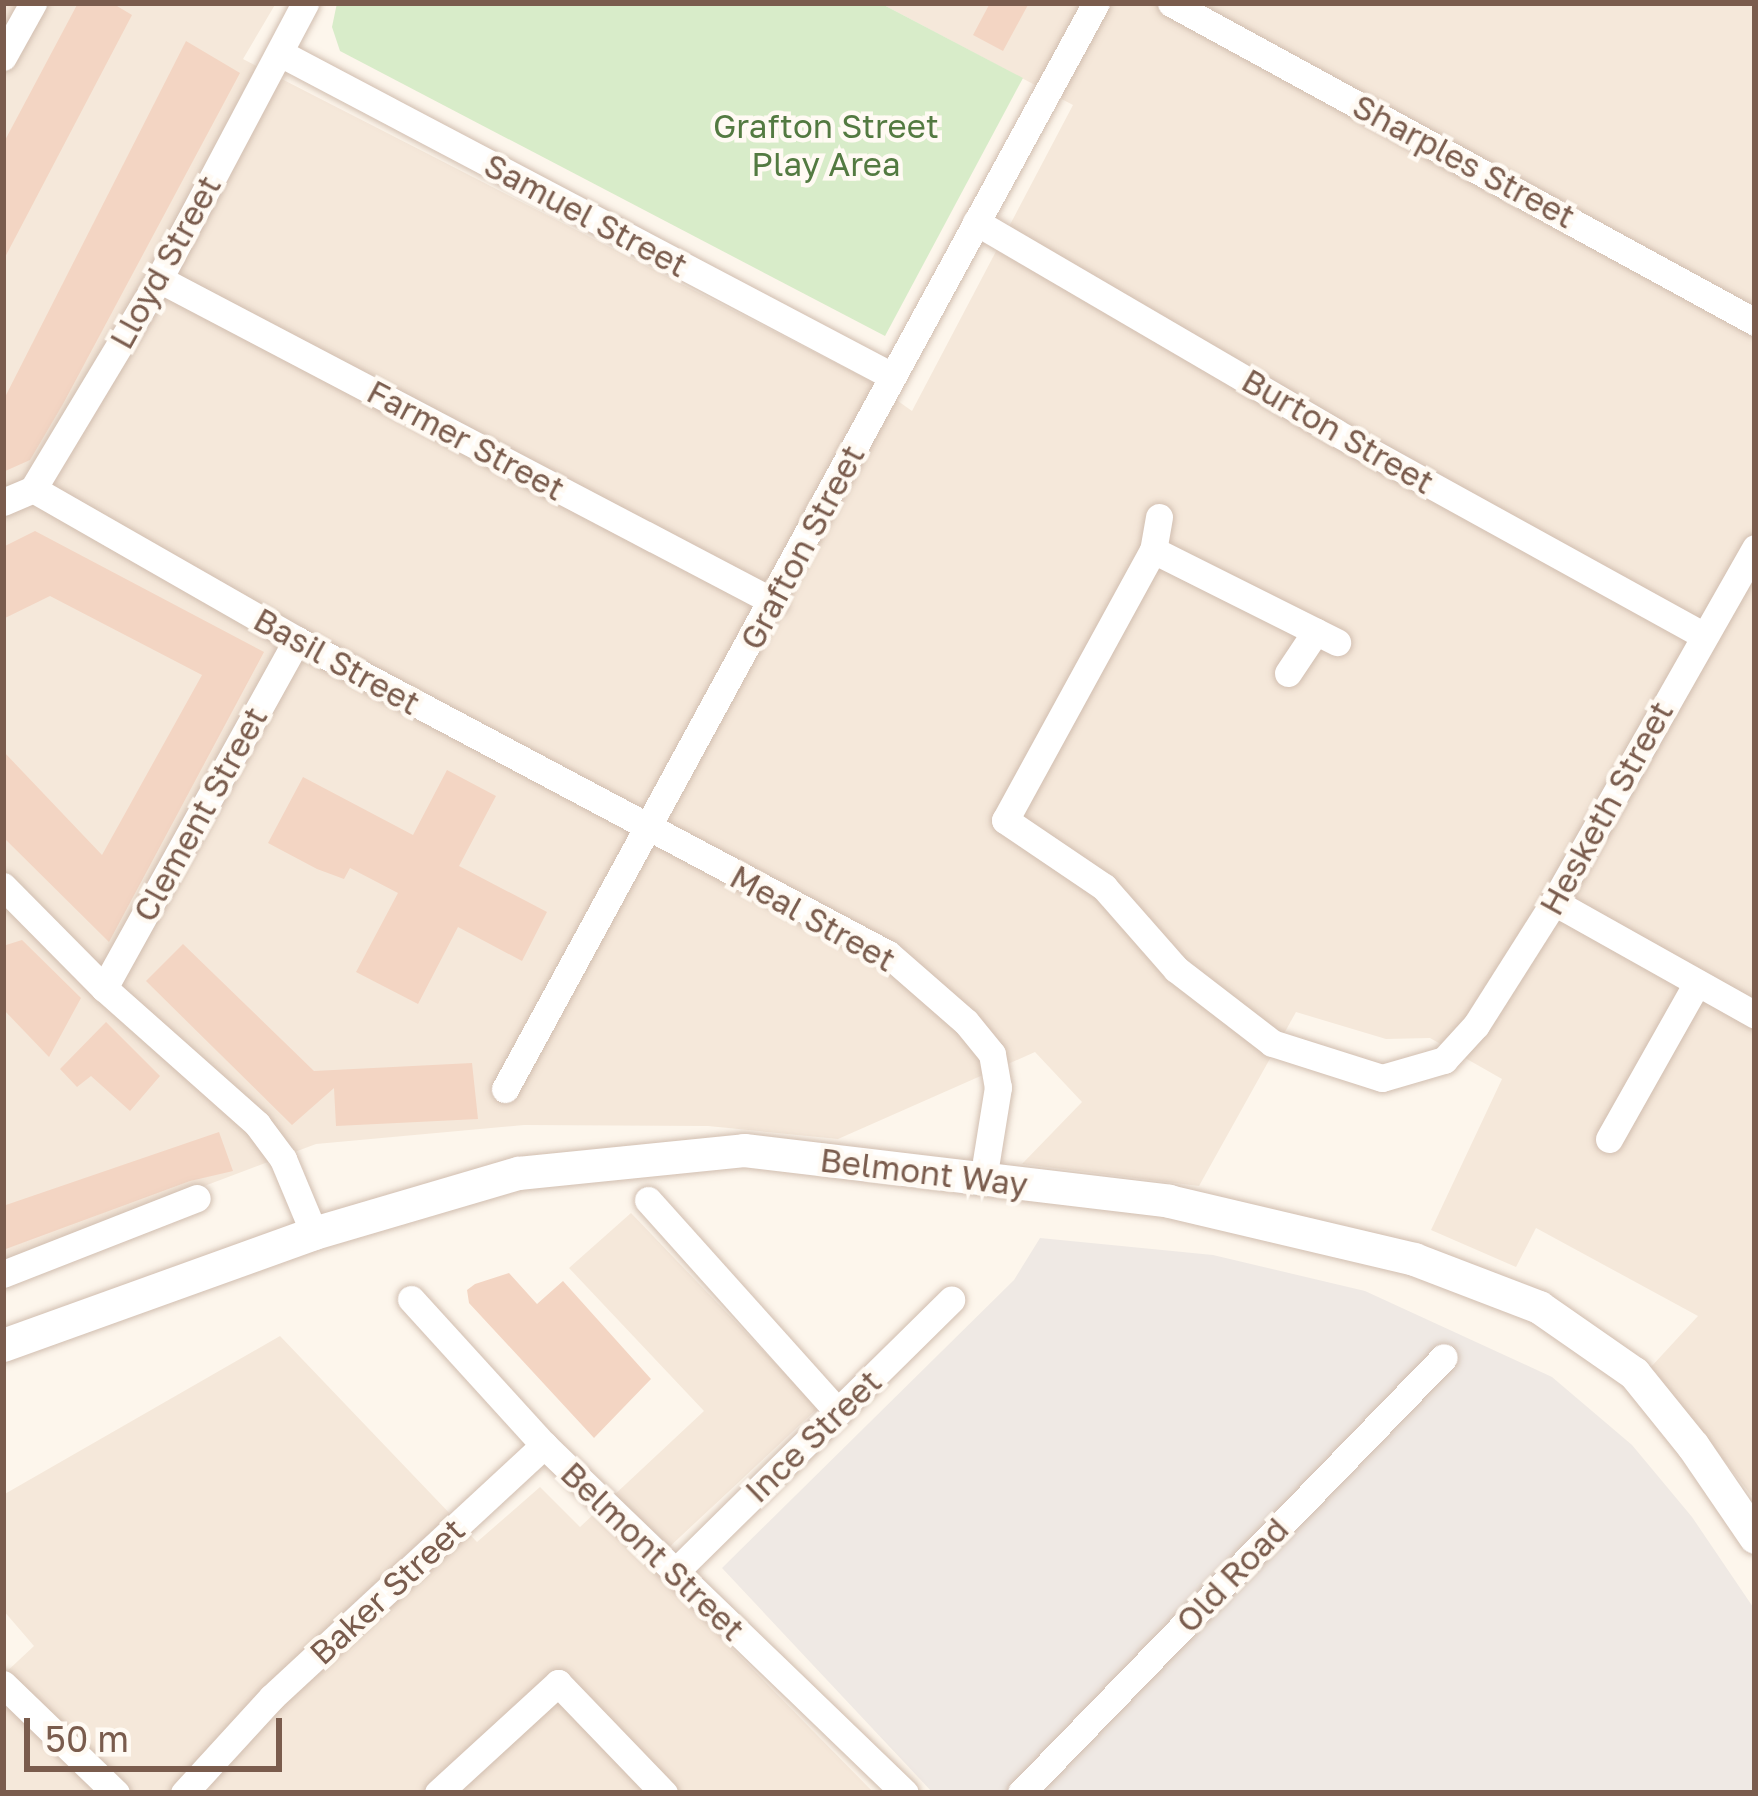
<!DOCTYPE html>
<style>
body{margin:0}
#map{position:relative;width:1758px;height:1796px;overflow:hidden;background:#fdf6ec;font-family:"Golos Text",sans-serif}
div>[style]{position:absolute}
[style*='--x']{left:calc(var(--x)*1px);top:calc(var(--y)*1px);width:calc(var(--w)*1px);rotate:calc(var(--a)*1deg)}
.residential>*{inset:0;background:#f5e8da}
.industrial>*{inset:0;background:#efe9e4}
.green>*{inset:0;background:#d8ecc9}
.building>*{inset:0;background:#f3d5c3}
.roads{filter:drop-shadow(0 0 3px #d1beb0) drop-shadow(0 0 3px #d1beb0)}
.minor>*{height:27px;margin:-13.5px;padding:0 13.5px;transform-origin:13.5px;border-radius:13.5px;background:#fff}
.tertiary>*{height:33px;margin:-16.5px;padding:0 16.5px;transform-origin:16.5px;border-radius:16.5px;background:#fff}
span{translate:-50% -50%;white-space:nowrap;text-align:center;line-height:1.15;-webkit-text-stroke:9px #fffaf3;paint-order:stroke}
.park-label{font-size:33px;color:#537a41}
.street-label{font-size:33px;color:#7a5c4d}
.frame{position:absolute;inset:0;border:6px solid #7a5c4d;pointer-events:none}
.scale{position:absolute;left:24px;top:1718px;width:258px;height:54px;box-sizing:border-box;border:6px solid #7a5c4d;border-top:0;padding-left:15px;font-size:36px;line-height:42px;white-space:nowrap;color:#7a5c4d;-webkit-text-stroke:9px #fffaf3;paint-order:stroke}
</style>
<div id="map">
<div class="residential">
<i style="clip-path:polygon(3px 3px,276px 3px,243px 59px,867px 379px,912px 411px,1073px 105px,880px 3px,1755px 3px,1755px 1500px,1651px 1367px,1698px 1316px,1536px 1228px,1516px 1267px,1431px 1230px,1502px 1079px,1430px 1038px,1386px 1039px,1296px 1012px,1199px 1186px,1022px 1164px,1082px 1102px,1035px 1052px,838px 1139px,708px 1126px,524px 1125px,316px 1144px,3px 1262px)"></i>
<i style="clip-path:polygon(631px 1213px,818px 1408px,650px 1565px,874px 1793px,3px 1793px,3px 1675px,34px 1646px,3px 1610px,3px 1495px,280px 1336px,477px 1542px,540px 1487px,580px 1527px,704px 1411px,569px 1268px)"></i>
</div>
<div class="industrial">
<i style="clip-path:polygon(1040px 1238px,1213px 1255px,1365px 1291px,1552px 1377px,1632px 1445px,1692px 1517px,1755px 1610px,1755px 1793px,933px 1793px,722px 1568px,1014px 1280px)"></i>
</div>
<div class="green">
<i style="clip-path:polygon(337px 3px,880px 3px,1023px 78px,885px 336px,340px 51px,332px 27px)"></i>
</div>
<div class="building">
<i style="clip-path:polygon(78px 3px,112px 3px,132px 15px,3px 261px,3px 144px)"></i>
<i style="clip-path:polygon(990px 3px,1029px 3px,1003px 51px,973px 35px)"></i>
<i style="clip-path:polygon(186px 41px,240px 73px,63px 404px,30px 460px,3px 472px,3px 401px)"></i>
<i style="clip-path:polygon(35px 531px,264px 652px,109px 942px,3px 837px,3px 751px,102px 855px,202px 675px,50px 596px,3px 619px,3px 547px)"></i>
<i style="clip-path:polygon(447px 770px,496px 796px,459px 866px,547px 912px,522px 961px,458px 927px,418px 1004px,356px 972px,398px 893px,350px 868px,344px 879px,317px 869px,268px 843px,303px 777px,413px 835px)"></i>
<i style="clip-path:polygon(22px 940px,81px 998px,49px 1057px,3px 1009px,3px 946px)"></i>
<i style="clip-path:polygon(183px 944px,314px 1071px,472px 1063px,478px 1119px,336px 1126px,334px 1088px,292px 1125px,146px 981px)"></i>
<i style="clip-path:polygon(106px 1022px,160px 1076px,130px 1111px,91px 1076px,77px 1087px,60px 1069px)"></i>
<i style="clip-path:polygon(219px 1132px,233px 1171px,190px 1181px,3px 1250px,3px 1206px)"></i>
<i style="clip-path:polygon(509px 1273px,537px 1304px,563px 1281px,651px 1379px,594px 1438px,469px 1303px,467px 1290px,475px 1284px)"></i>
</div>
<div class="roads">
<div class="minor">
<i style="--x:1171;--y:3;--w:665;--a:28.64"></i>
<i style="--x:280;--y:53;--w:692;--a:27.82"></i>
<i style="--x:3;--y:57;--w:62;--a:-60.9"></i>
<i style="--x:976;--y:222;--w:416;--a:30.3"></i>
<i style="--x:1335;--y:432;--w:419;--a:28.9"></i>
<i style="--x:159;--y:279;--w:695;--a:27.71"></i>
<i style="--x:33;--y:489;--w:304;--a:29.8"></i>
<i style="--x:297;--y:640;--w:669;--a:27.98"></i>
<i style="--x:888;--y:954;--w:103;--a:41.1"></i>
<i style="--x:966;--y:1022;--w:41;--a:50.9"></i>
<i style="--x:992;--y:1054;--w:34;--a:80"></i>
<i style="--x:998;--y:1087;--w:75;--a:99.2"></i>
<i style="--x:3;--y:502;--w:33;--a:-23"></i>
<i style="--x:33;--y:489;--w:245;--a:-59"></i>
<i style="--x:159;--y:279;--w:312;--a:-62.1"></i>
<i style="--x:1159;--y:517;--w:34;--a:100"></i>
<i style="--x:1153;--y:550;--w:308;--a:118.7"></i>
<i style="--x:1005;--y:820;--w:120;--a:34.1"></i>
<i style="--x:1104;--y:887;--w:109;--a:48.7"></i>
<i style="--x:1176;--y:969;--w:121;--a:37.6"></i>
<i style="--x:1272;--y:1043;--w:115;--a:17.7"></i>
<i style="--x:1382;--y:1078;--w:65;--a:-16.2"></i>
<i style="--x:1444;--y:1060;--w:47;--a:-47.6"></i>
<i style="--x:1476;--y:1025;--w:146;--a:-57.6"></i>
<i style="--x:1554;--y:902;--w:407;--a:-60.4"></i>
<i style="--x:1153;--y:550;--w:206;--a:26.6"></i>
<i style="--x:1288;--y:673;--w:50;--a:-56.3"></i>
<i style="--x:3;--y:886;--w:144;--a:45.3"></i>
<i style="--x:104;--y:988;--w:205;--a:41.6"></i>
<i style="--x:257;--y:1124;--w:44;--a:53.4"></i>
<i style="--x:283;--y:1159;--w:80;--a:67.3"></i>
<i style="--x:1554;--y:902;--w:231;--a:29.3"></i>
<i style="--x:104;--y:988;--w:398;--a:-61"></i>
<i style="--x:505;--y:1089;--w:1236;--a:-61.45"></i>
<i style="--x:1609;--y:1139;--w:179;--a:-60.6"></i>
<i style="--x:648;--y:1200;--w:285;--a:48.1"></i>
<i style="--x:3;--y:1274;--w:208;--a:-21.4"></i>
<i style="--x:411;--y:1299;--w:197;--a:47.7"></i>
<i style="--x:544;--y:1445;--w:501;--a:43.95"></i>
<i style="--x:675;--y:1572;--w:388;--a:-44.6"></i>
<i style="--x:3;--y:1684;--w:157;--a:44"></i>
<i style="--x:184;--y:1793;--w:130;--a:-47.5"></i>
<i style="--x:272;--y:1697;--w:371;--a:-42.8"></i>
<i style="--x:438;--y:1793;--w:163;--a:-42.5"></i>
<i style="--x:558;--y:1683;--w:153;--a:46.1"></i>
<i style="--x:1021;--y:1793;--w:607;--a:-45.87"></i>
</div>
<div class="tertiary">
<i style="--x:3;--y:1345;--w:331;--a:-19.8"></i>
<i style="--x:314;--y:1233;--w:213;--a:-16.4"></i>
<i style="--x:518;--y:1173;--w:227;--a:-5.8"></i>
<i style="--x:744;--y:1150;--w:428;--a:6.8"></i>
<i style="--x:1169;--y:1201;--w:252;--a:13.3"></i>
<i style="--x:1414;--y:1259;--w:134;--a:21"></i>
<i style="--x:1539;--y:1307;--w:116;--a:34.8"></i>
<i style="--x:1634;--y:1373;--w:94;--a:51.1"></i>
<i style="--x:1693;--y:1446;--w:110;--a:55.7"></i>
</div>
</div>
<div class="park-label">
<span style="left:826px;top:145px">Grafton Street<br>Play Area</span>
</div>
<div class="street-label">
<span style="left:1464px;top:161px;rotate:28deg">Sharples Street</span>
<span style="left:586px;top:215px;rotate:28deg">Samuel Street</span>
<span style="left:165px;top:262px;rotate:-61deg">Lloyd Street</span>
<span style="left:1338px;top:431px;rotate:30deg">Burton Street</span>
<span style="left:466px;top:440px;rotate:28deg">Farmer Street</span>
<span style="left:802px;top:547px;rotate:-62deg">Grafton Street</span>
<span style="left:337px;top:661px;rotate:29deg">Basil Street</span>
<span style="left:1606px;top:808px;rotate:-61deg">Hesketh Street</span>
<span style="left:200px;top:814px;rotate:-61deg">Clement Street</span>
<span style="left:813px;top:918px;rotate:29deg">Meal Street</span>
<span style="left:924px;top:1172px;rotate:7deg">Belmont Way</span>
<span style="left:813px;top:1436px;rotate:-44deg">Ince Street</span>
<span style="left:653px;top:1551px;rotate:44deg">Belmont Street</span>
<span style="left:1232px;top:1575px;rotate:-46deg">Old Road</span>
<span style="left:387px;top:1591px;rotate:-43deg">Baker Street</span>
</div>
<div class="frame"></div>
<div class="scale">50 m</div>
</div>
